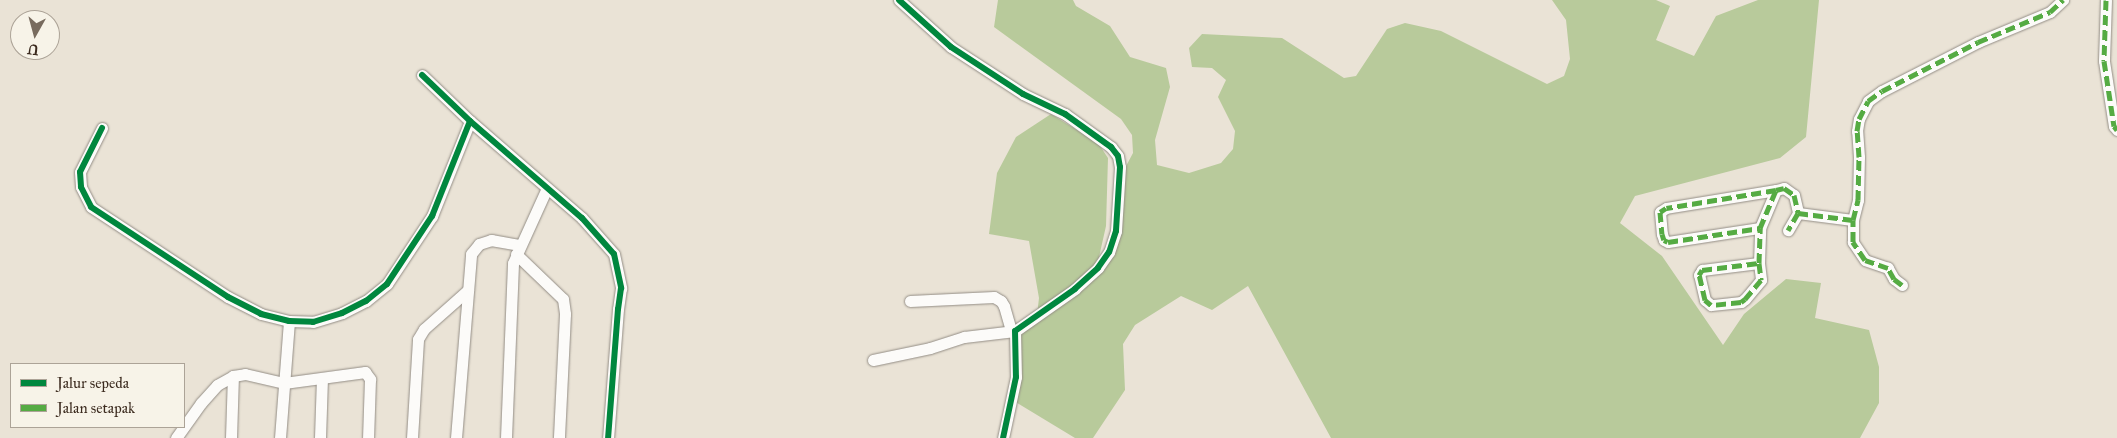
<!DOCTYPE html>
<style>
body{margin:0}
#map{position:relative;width:2117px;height:438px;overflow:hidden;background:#eae3d6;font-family:"IM FELL Great Primer",serif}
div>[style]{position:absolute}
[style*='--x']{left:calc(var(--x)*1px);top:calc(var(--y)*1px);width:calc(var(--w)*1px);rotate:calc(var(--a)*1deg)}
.forest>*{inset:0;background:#b8ca9b}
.roads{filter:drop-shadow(0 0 1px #938d85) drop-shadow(0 0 1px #938d85)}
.minor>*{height:11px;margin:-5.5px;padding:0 5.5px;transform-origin:5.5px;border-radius:5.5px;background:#fcfbf9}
.quiet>*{height:5px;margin-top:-2.5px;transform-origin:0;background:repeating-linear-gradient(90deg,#55ab43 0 10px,transparent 0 15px)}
.cycleway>*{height:6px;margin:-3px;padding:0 3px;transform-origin:3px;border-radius:3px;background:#00873e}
span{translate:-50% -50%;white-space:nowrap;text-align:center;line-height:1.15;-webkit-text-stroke:4.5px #f7f3e8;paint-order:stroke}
.legend{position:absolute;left:10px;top:363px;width:175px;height:65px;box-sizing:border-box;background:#f7f3e8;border:1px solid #aca397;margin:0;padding:6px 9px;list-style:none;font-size:15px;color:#3b2a1e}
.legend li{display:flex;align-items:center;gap:10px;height:25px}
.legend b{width:25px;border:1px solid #aca397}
.north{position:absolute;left:10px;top:10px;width:50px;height:50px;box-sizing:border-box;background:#f7f3e8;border:1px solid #aca397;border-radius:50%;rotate:187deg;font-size:14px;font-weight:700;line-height:20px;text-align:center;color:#3b2a1e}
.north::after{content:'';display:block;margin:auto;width:18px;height:22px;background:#786b5e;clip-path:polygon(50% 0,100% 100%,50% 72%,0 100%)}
</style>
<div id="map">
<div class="forest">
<i style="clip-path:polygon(998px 0,1073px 0,1076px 6px,1110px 26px,1130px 57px,1166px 68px,1170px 87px,1155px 140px,1157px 165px,1189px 173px,1221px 163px,1233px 149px,1235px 131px,1218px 97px,1226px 80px,1212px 68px,1192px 67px,1189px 48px,1202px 34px,1282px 38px,1344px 78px,1356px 76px,1387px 29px,1405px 23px,1441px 31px,1547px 84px,1564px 76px,1570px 59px,1566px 20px,1552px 0,1656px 0,1670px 6px,1656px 40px,1694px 56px,1716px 16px,1758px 0,1819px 0,1806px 137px,1780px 158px,1635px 196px,1620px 223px,1662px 256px,1723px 345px,1744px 314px,1786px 279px,1821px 283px,1815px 318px,1869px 330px,1879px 367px,1879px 403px,1860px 438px,1331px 438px,1248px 286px,1212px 310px,1181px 296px,1135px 325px,1123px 344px,1125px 390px,1093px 438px,1075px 438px,1009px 398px,1017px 331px,1037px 315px,1039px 298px,1029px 241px,989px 234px,997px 173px,1016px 137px,1051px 114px,1098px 143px,1108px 158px,1106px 226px,1095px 275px,1117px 247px,1124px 170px,1133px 153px,1132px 135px,1121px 119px,994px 27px)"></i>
</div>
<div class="roads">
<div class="minor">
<i style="--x:899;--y:0;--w:70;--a:42.1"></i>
<i style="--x:951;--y:47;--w:86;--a:33.1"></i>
<i style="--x:1023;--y:94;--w:47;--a:25.5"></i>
<i style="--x:1065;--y:114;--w:57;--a:35.7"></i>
<i style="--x:1111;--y:147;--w:11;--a:52"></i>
<i style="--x:1118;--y:156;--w:11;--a:80"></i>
<i style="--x:1120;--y:167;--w:64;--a:93.6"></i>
<i style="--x:1116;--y:231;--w:22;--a:108"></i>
<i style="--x:1109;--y:252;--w:19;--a:125"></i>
<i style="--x:1098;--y:268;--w:31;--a:138"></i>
<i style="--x:1075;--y:289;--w:73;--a:145"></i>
<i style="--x:1015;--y:331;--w:46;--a:88.8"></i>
<i style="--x:1016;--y:377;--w:62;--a:102"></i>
<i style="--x:2106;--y:0;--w:61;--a:91.9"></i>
<i style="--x:2104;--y:61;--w:66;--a:81.3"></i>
<i style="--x:2114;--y:126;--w:5;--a:53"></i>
<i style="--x:422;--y:75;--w:66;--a:43.8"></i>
<i style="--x:470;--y:121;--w:148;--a:40.9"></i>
<i style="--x:582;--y:218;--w:48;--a:48.4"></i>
<i style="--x:614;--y:254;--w:35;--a:78"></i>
<i style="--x:621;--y:288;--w:21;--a:98"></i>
<i style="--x:618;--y:309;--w:129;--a:94.4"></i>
<i style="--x:102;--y:128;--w:49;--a:116.6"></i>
<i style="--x:80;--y:172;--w:15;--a:86"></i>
<i style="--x:81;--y:187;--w:22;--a:63"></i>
<i style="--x:91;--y:207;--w:164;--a:33.3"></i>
<i style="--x:228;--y:297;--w:37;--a:27"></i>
<i style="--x:261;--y:314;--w:29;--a:14"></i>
<i style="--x:289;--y:321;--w:24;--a:2"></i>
<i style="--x:313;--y:322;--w:30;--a:-17"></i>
<i style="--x:342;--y:313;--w:27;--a:-27"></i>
<i style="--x:366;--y:301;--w:27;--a:-39"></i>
<i style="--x:387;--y:284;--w:82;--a:-56.5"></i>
<i style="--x:432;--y:216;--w:102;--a:-68.2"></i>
<i style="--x:1776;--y:190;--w:8;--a:-14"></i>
<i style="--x:1784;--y:188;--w:12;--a:35"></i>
<i style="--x:1794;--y:195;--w:18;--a:77"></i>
<i style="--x:1798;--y:213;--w:20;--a:120"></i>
<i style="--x:1798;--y:213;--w:55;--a:7.3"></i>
<i style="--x:516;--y:254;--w:65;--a:43.8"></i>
<i style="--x:563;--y:299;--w:15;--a:82"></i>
<i style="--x:565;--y:314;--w:124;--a:92.8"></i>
<i style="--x:1759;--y:263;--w:35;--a:-88"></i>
<i style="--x:1760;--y:228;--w:41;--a:-67.2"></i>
<i style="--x:1776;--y:190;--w:111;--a:170.7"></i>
<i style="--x:1666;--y:208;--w:7;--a:146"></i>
<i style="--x:1660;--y:212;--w:22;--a:85"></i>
<i style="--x:1662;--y:234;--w:6;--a:72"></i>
<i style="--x:1664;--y:240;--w:4;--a:27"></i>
<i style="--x:1668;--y:242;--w:93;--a:-8.7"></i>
<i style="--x:1759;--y:263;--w:17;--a:83"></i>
<i style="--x:1761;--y:280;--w:25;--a:130"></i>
<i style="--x:1745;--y:299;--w:5;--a:143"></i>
<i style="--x:1741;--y:302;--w:30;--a:174"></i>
<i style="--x:1711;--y:305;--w:8;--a:-140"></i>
<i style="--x:1705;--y:300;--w:26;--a:-103"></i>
<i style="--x:1699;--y:275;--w:6;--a:-59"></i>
<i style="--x:1702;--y:270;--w:57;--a:-7"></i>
<i style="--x:1902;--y:285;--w:10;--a:-143"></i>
<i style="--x:1894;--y:279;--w:13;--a:-119"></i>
<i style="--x:1888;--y:268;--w:24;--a:-161"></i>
<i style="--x:1865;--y:260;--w:22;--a:-124"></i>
<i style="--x:1853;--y:242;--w:22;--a:-90"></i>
<i style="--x:1853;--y:220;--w:21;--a:-76"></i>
<i style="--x:1858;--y:200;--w:43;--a:-88.7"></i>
<i style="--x:1859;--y:157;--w:26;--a:-94"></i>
<i style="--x:1857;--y:131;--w:12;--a:-81"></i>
<i style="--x:1859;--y:119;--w:20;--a:-63"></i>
<i style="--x:1868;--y:101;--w:17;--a:-36"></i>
<i style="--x:1882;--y:91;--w:108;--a:-27"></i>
<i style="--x:1978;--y:42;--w:78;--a:-22.6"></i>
<i style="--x:2050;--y:12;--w:18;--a:-43"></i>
<i style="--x:910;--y:301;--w:84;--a:-2.7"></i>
<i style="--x:994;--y:297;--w:8;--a:30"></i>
<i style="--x:1001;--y:301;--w:6;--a:59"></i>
<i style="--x:1004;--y:306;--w:26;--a:74"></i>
<i style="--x:873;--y:360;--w:58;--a:-11.9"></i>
<i style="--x:930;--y:348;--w:36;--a:-18"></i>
<i style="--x:964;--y:337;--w:51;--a:-6.7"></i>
<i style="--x:176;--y:438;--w:43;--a:-54.5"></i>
<i style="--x:201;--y:403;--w:24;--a:-48"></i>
<i style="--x:217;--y:385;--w:18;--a:-29"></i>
<i style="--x:233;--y:376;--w:12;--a:-9"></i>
<i style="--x:245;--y:374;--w:40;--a:13"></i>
<i style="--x:284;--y:383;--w:82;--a:-7.7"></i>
<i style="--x:365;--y:372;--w:9;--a:54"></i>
<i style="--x:370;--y:379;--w:59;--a:91.9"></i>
<i style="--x:231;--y:438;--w:62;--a:-88.2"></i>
<i style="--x:280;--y:438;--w:117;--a:-85.6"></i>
<i style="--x:320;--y:438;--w:59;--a:-88.1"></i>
<i style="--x:412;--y:438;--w:99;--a:-86.5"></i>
<i style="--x:418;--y:339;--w:12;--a:-59"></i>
<i style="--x:424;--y:329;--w:59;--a:-41.6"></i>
<i style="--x:456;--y:438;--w:185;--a:-85.3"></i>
<i style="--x:471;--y:254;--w:13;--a:-51"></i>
<i style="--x:479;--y:244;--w:13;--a:-18"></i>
<i style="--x:491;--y:240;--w:28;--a:10"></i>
<i style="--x:506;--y:438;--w:175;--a:-87.7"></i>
<i style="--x:513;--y:263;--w:82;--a:-65.6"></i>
</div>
</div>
<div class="quiet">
<i style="--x:2106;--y:0;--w:61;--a:91.9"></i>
<i style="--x:2104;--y:61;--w:66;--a:81.3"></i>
<i style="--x:2114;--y:126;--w:5;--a:53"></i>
<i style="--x:1776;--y:190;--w:8;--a:-14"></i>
<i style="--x:1784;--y:188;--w:12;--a:35"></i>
<i style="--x:1794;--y:195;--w:18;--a:77"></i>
<i style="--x:1798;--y:213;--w:20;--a:120"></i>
<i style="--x:1798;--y:213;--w:55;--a:7.3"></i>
<i style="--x:1759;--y:263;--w:35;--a:-88"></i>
<i style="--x:1760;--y:228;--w:41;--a:-67.2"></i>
<i style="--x:1776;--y:190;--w:111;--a:170.7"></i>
<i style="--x:1666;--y:208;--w:7;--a:146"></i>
<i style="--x:1660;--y:212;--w:22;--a:85"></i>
<i style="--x:1662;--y:234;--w:6;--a:72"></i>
<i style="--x:1664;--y:240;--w:4;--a:27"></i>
<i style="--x:1668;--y:242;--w:93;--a:-8.7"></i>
<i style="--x:1759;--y:263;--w:17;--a:83"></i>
<i style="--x:1761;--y:280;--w:25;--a:130"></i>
<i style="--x:1745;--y:299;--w:5;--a:143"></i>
<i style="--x:1741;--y:302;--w:30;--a:174"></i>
<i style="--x:1711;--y:305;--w:8;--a:-140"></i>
<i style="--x:1705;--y:300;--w:26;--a:-103"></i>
<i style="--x:1699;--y:275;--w:6;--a:-59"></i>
<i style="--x:1702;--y:270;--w:57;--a:-7"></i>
<i style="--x:1902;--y:285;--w:10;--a:-143"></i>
<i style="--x:1894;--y:279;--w:13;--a:-119"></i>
<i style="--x:1888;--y:268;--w:24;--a:-161"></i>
<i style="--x:1865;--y:260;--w:22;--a:-124"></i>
<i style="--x:1853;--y:242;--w:22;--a:-90"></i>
<i style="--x:1853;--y:220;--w:21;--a:-76"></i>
<i style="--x:1858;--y:200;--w:43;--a:-88.7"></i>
<i style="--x:1859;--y:157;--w:26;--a:-94"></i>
<i style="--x:1857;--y:131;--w:12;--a:-81"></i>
<i style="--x:1859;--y:119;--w:20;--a:-63"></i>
<i style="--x:1868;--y:101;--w:17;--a:-36"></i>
<i style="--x:1882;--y:91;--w:108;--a:-27"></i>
<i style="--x:1978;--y:42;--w:78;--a:-22.6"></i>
<i style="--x:2050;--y:12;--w:18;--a:-43"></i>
</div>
<div class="cycleway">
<i style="--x:899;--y:0;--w:70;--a:42.1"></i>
<i style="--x:951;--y:47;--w:86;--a:33.1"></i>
<i style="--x:1023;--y:94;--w:47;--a:25.5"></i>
<i style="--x:1065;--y:114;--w:57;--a:35.7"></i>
<i style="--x:1111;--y:147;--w:11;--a:52"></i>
<i style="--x:1118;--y:156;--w:11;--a:80"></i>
<i style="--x:1120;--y:167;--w:64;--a:93.6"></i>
<i style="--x:1116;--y:231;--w:22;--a:108"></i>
<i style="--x:1109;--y:252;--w:19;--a:125"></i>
<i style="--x:1098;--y:268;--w:31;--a:138"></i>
<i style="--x:1075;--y:289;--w:73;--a:145"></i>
<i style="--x:1015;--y:331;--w:46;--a:88.8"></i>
<i style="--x:1016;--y:377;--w:62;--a:102"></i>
<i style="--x:422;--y:75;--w:66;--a:43.8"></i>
<i style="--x:470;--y:121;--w:148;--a:40.9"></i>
<i style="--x:582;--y:218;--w:48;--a:48.4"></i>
<i style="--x:614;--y:254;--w:35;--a:78"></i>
<i style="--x:621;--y:288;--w:21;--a:98"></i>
<i style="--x:618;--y:309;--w:129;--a:94.4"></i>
<i style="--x:102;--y:128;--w:49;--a:116.6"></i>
<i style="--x:80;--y:172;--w:15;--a:86"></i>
<i style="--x:81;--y:187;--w:22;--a:63"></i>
<i style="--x:91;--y:207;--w:164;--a:33.3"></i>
<i style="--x:228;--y:297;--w:37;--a:27"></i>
<i style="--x:261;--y:314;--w:29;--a:14"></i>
<i style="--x:289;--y:321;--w:24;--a:2"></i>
<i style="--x:313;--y:322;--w:30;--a:-17"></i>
<i style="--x:342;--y:313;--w:27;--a:-27"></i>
<i style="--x:366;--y:301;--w:27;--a:-39"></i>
<i style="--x:387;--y:284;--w:82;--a:-56.5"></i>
<i style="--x:432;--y:216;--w:102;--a:-68.2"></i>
</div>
<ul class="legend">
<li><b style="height:6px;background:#00873e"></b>Jalur sepeda</li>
<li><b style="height:6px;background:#55ab43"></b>Jalan setapak</li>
</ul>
<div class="north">U</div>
</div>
